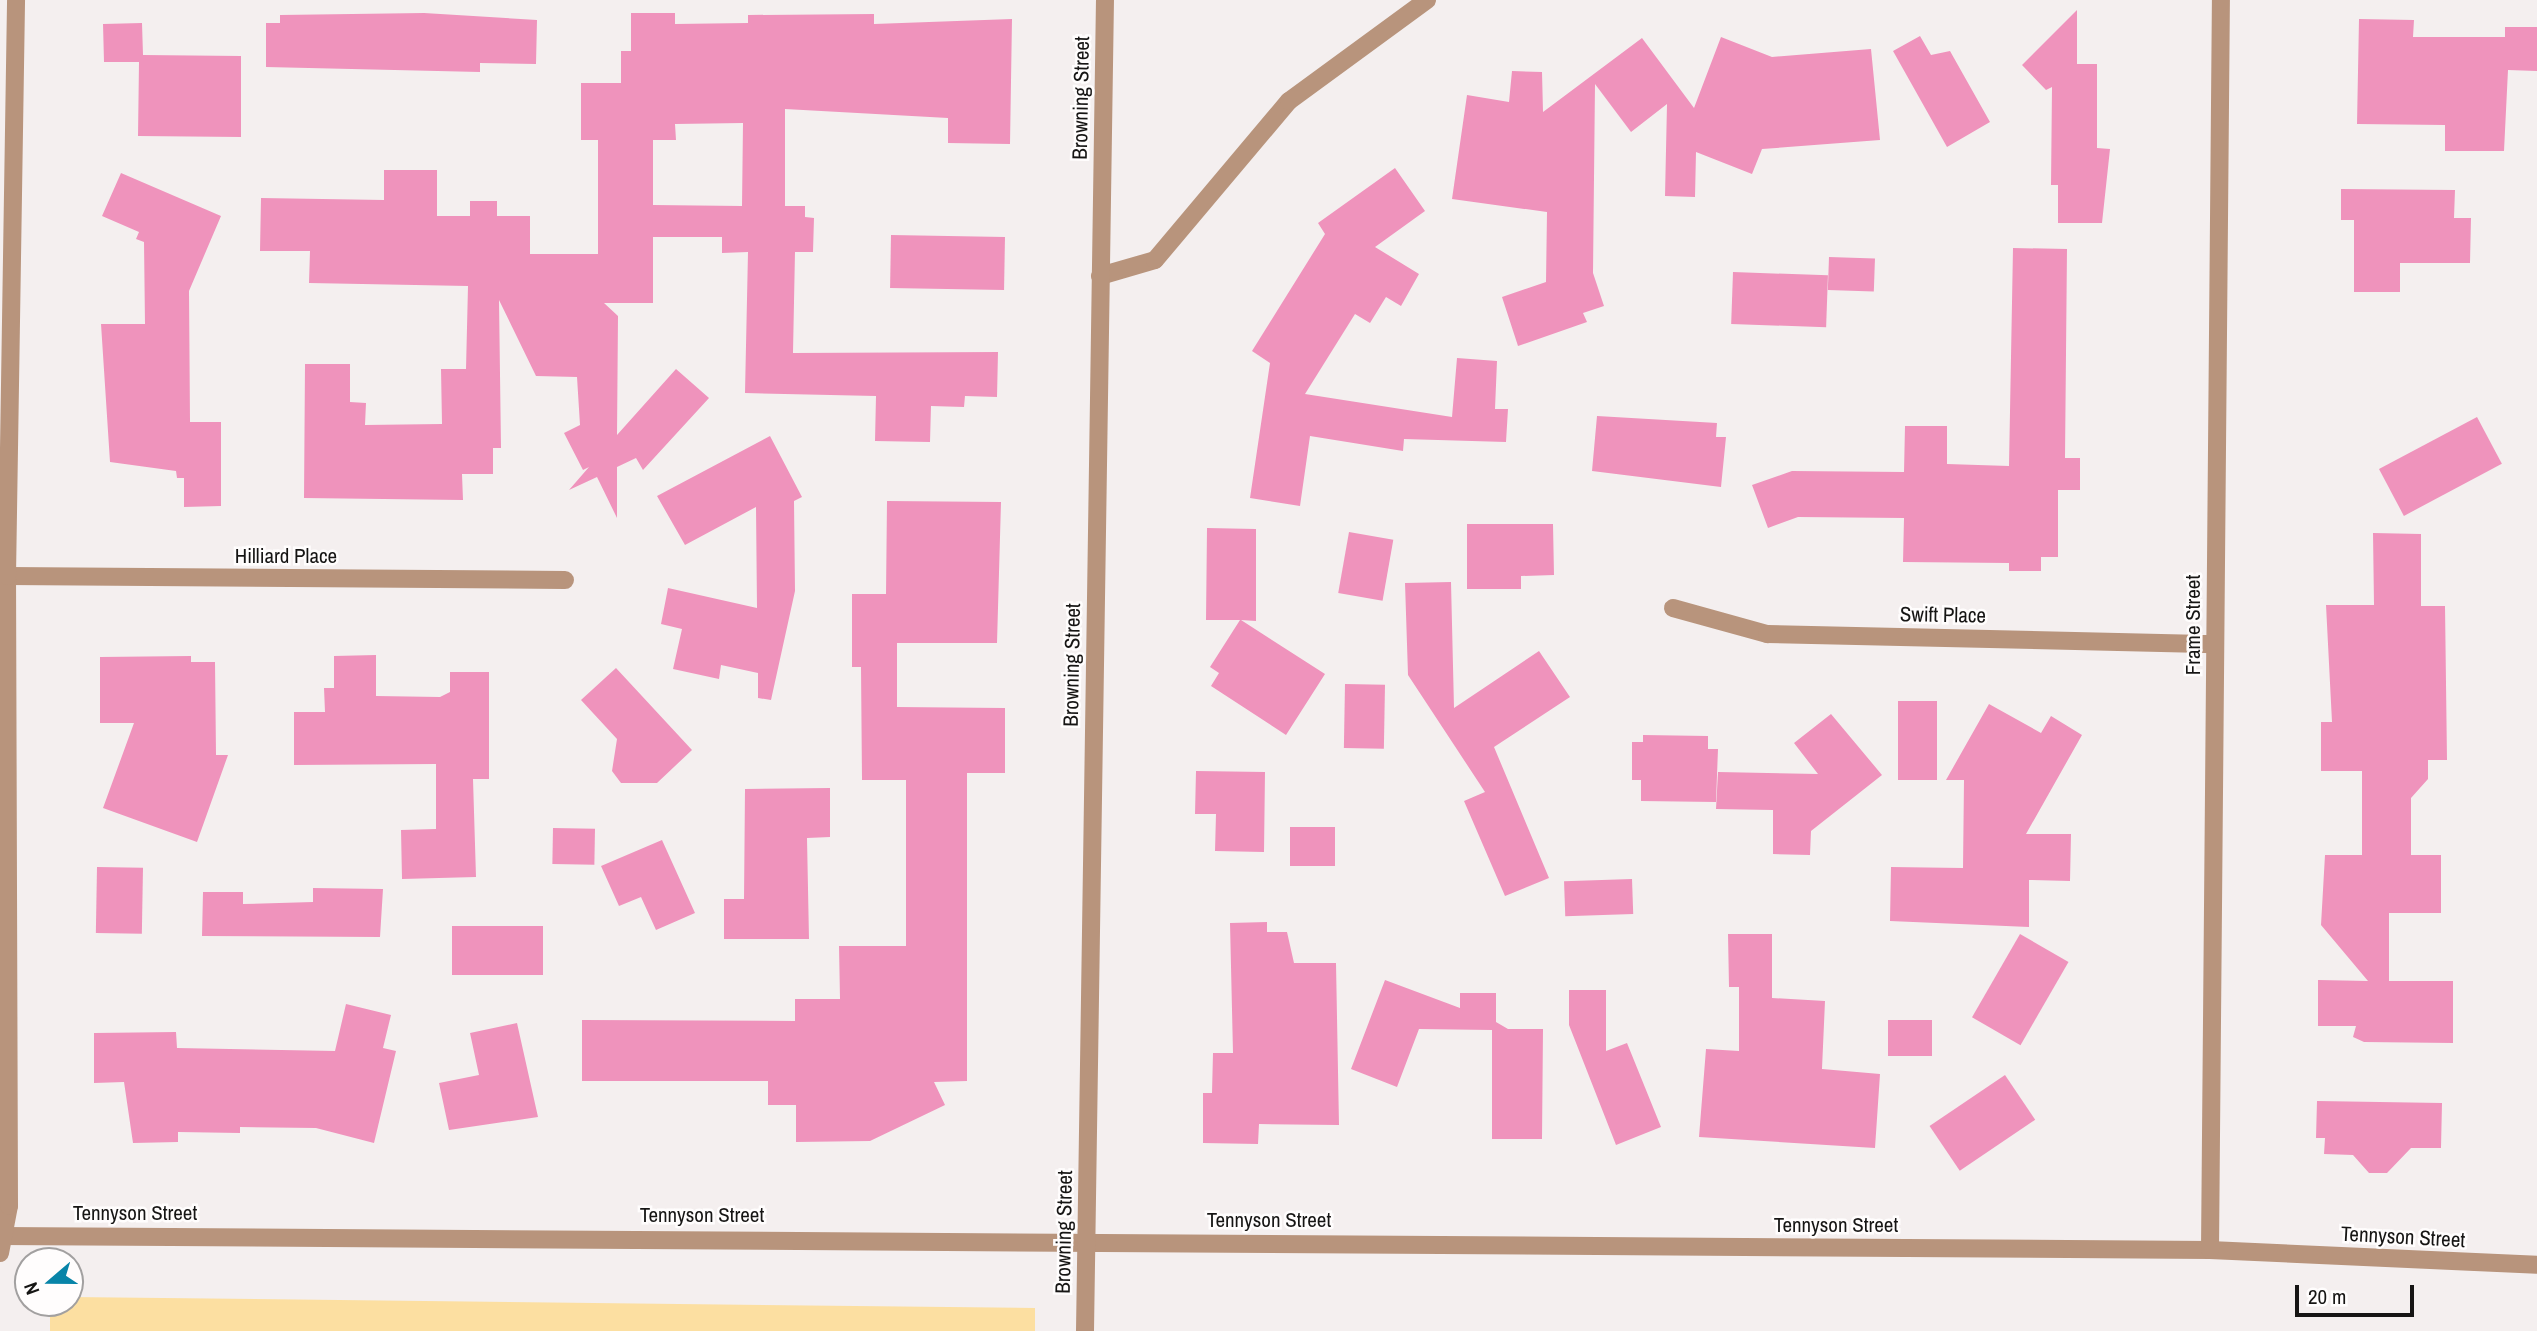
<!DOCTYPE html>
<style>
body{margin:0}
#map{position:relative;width:2537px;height:1331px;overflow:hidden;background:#f4efef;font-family:"Archivo Narrow",sans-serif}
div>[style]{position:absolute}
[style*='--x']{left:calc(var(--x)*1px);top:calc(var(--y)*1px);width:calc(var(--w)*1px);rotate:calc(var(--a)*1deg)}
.green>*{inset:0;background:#fcdfa1}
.building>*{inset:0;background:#ef93bc;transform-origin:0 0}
.minor>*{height:18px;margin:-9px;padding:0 9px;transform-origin:9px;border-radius:9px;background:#b8947c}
span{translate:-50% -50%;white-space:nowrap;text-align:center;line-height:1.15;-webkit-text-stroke:5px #fffdfd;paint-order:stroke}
.street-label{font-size:21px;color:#161514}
.north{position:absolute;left:14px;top:1247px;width:70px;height:70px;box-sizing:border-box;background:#fffdfd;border:2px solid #a2a0a0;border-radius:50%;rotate:250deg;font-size:19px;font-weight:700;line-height:28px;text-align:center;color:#161514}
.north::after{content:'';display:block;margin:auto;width:24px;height:32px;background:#0884a8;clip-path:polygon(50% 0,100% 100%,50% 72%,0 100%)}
.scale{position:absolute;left:2295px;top:1285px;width:119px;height:32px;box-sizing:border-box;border:4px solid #161514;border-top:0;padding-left:9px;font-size:21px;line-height:24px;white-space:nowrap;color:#161514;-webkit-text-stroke:5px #fffdfd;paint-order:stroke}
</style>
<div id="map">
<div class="green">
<i style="clip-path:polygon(70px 1297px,1035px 1308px,1035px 1331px,50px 1331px,50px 1303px,70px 1303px)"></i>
</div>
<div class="building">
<i style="clip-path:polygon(2077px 10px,2077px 64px,2097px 64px,2097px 148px,2110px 149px,2102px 223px,2058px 223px,2058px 185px,2051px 185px,2052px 87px,2046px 90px,2022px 65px)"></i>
<i style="clip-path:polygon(424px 13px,537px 20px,536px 64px,480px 63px,480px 72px,266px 67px,266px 23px,280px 23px,280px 15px)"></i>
<i style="clip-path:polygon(evenodd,631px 13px,675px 13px,675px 24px,748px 23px,748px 15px,874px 14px,874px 24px,1012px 19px,1010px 144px,948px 143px,948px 118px,785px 109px,785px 206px,805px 206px,805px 217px,814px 218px,813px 252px,795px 252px,793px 353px,998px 352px,997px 397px,965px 396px,964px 407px,931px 406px,930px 442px,875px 441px,876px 396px,745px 393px,748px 252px,722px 253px,722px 237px,653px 237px,653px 303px,604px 303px,618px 316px,617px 435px,676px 369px,709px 398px,643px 470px,636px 458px,617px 467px,617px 518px,597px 477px,569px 490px,589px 467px,583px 470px,564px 433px,580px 425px,577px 377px,536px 376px,499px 300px,501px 448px,493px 448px,493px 474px,462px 474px,463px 500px,304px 498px,305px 364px,350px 364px,350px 402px,366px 403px,365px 425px,442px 424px,441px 369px,466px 369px,468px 286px,309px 283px,310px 251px,260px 251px,261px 198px,384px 200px,384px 170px,437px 170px,437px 216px,470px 216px,470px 201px,497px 201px,497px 216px,530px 216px,530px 254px,598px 254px,598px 140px,581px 140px,581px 83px,621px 83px,621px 51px,631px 51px,631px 13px,743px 123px,742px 206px,653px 205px,653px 140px,676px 140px,675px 124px,743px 123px)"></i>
<i style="clip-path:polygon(2359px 19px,2414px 20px,2413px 37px,2505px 37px,2505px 27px,2537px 27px,2537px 71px,2508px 70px,2504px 151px,2445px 151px,2445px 125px,2357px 124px)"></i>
<i style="clip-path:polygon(142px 23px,143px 55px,241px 56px,241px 137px,138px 136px,139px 62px,104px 62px,103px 24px)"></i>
<i style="clip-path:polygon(1920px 36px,1931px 55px,1950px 51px,1990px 122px,1947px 147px,1893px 51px)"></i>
<i style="clip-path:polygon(1721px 37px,1772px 57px,1871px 49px,1880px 140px,1762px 149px,1752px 174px,1696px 152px,1695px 197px,1665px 196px,1667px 104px,1631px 132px,1595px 84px,1593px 273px,1604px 306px,1583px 313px,1587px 322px,1518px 346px,1502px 297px,1546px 282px,1547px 212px,1452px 199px,1467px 95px,1509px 102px,1512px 71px,1542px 72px,1543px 112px,1642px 38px,1694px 108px)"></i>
<i style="clip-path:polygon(1395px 168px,1425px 211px,1375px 247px,1419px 274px,1401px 306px,1386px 297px,1370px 323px,1355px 314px,1305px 394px,1452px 417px,1457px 358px,1497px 361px,1495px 409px,1508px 409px,1506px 442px,1404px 439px,1403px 451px,1310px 436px,1300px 506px,1250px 498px,1270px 363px,1252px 351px,1325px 234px,1318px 223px)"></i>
<i style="clip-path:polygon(121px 173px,221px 216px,189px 291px,190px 422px,221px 422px,221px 506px,184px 507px,184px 478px,177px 478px,176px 471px,110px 462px,101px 324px,145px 324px,144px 242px,136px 239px,139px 232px,102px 216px)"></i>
<i style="clip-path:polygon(2341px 189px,2455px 190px,2454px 218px,2471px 218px,2470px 263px,2400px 263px,2400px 292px,2354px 292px,2354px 220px,2341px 220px)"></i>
<i style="left:891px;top:235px;width:114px;height:53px;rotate:1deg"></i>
<i style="clip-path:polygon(2013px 248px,2067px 249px,2065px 458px,2080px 458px,2080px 490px,2058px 490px,2058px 557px,2041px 557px,2041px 571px,2009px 571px,2009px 563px,1903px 562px,1904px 518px,1798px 517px,1768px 528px,1752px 485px,1792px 471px,1904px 472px,1905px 426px,1947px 426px,1947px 464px,2009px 466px)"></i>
<i style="left:1829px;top:257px;width:46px;height:33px;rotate:2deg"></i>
<i style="left:1733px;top:272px;width:95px;height:52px;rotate:2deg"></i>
<i style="clip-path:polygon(1597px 416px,1717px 423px,1716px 437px,1726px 437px,1721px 487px,1592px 471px)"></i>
<i style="left:2477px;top:417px;width:53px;height:111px;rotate:62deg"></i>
<i style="clip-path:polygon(770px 436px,802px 497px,794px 501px,795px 591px,771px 700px,758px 698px,758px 673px,721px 665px,719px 679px,673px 669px,682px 629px,661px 624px,668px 588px,757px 608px,756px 507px,685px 545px,657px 496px)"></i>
<i style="clip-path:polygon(887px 501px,1001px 502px,997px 643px,897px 643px,897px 707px,1005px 708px,1005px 773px,967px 773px,967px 1081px,934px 1082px,945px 1105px,870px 1141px,796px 1142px,796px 1105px,768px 1105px,768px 1081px,582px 1081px,582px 1020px,795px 1021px,795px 999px,840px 999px,839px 946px,906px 946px,906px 780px,862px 780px,861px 667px,852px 667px,852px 594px,886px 594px)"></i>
<i style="clip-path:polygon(1467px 524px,1553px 524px,1554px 575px,1521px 576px,1521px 589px,1467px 589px)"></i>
<i style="clip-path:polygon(1207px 528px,1256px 529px,1256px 621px,1241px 620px,1325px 674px,1286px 735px,1211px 686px,1219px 673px,1210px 667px,1240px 620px,1206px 620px)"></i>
<i style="left:1349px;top:532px;width:45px;height:62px;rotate:10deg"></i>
<i style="clip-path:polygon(2373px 533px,2421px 534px,2421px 606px,2445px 606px,2447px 760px,2428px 760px,2428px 779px,2411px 798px,2411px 855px,2441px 855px,2441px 913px,2389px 913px,2389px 981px,2453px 981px,2453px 1043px,2364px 1042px,2353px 1037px,2356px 1026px,2318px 1026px,2318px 980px,2368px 981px,2321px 925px,2325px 855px,2362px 855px,2362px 771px,2321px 771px,2321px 722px,2332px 722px,2326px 605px,2374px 605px)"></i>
<i style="clip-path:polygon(1451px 582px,1454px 708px,1539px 651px,1570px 697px,1494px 747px,1549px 878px,1505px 896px,1464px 801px,1485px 792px,1408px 675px,1405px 583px)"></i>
<i style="clip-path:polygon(376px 655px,376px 696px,440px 697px,450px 692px,450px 672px,489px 672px,489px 779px,473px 779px,476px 877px,402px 879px,401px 830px,436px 829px,436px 764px,294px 765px,294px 712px,325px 712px,324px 688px,334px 688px,334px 656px)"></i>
<i style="clip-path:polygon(191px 656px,191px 662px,215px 662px,216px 755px,228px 755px,197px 842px,103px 808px,134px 723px,100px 723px,100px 657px)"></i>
<i style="clip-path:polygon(616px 668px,692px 750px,657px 783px,621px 783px,612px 771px,617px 739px,581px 700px)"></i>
<i style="left:1345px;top:684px;width:40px;height:64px;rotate:1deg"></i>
<i style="left:1898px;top:701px;width:39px;height:79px"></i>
<i style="clip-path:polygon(1989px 704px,2041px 733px,2051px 716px,2082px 735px,2026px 834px,2071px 834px,2070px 881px,2029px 880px,2029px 927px,1890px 921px,1891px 867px,1963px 868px,1964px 780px,1946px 780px)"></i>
<i style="clip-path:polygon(1831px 714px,1882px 775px,1811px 831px,1810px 855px,1773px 854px,1773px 810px,1716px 809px,1718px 772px,1818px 774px,1794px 743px)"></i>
<i style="clip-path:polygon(1643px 735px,1708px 736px,1708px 749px,1718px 749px,1716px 802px,1641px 801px,1641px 780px,1632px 780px,1632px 742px,1643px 742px)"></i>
<i style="clip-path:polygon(1196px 771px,1265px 772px,1264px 852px,1215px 851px,1216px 814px,1195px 814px)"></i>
<i style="clip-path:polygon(830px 788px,830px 837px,807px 838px,809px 939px,724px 939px,724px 899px,744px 899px,745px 789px)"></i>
<i style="left:1290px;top:827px;width:45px;height:39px"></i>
<i style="left:553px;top:828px;width:42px;height:36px;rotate:1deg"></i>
<i style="clip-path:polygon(662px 840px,695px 913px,656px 930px,641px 897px,619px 906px,601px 866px)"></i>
<i style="left:97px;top:867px;width:46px;height:66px;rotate:1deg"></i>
<i style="left:1632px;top:879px;width:35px;height:68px;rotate:88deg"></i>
<i style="clip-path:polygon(313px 888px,383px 889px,380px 937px,202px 936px,203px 892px,243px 892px,243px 904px,313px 902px)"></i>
<i style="clip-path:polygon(1267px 922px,1267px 932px,1287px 932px,1294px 963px,1336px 963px,1339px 1125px,1259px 1124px,1258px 1144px,1203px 1143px,1203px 1093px,1212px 1093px,1213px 1053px,1233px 1053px,1230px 923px)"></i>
<i style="left:543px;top:926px;width:49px;height:91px;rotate:90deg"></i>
<i style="clip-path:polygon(1728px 934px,1772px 934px,1772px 998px,1825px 1001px,1822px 1069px,1880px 1074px,1875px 1148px,1699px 1137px,1706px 1049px,1739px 1051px,1739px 987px,1729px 987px)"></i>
<i style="left:2020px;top:934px;width:56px;height:96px;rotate:30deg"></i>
<i style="clip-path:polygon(1385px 980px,1460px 1008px,1460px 993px,1496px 993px,1496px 1022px,1508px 1029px,1543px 1029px,1542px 1139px,1492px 1139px,1492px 1030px,1419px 1029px,1397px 1087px,1351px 1069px)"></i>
<i style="clip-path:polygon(1569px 990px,1606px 990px,1606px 1051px,1627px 1043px,1661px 1127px,1616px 1145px,1569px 1025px)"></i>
<i style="clip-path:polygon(346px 1004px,391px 1015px,383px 1048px,396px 1051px,374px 1143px,316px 1128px,240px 1127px,240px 1133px,178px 1132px,178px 1142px,133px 1143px,124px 1082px,94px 1083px,94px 1033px,176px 1032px,177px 1048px,335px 1051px)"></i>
<i style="left:1888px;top:1020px;width:44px;height:36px"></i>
<i style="clip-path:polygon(517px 1023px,538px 1117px,449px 1130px,439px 1083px,479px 1075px,470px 1033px)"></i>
<i style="left:2005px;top:1075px;width:54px;height:91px;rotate:56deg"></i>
<i style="clip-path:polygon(2317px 1101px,2442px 1103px,2441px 1148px,2411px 1148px,2387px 1173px,2369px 1173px,2353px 1155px,2324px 1154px,2325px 1138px,2316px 1138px)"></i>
</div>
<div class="minor">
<i style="--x:1100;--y:276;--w:57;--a:-16.2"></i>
<i style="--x:1155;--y:260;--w:208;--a:-49.9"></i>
<i style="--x:1289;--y:101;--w:171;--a:-36.2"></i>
<i style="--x:7;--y:576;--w:558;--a:0.41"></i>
<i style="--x:1673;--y:608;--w:98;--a:15.5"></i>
<i style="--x:1767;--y:634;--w:448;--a:1.3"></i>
<i style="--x:0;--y:1236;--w:2210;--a:0.36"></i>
<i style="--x:2210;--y:1250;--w:327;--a:2.6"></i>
<i style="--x:2210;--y:1250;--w:1250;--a:-89.5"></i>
<i style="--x:0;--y:1253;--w:48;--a:-79.2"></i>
<i style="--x:9;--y:1206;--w:630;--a:-90.18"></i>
<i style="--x:7;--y:576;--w:576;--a:-89.1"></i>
<i style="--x:1085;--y:1331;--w:1331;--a:-89.14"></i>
</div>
<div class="street-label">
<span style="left:1081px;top:98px;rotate:-89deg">Browning Street</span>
<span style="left:286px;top:556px">Hilliard Place</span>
<span style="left:1943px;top:615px;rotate:1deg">Swift Place</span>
<span style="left:2193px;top:625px;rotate:-90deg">Frame Street</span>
<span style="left:1072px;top:665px;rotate:-89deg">Browning Street</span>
<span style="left:135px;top:1213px">Tennyson Street</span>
<span style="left:702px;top:1215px">Tennyson Street</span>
<span style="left:1269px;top:1220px">Tennyson Street</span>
<span style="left:1836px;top:1225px">Tennyson Street</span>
<span style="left:1064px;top:1232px;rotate:-89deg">Browning Street</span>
<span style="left:2403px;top:1237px;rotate:3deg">Tennyson Street</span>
</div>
<div class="north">N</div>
<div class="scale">20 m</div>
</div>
